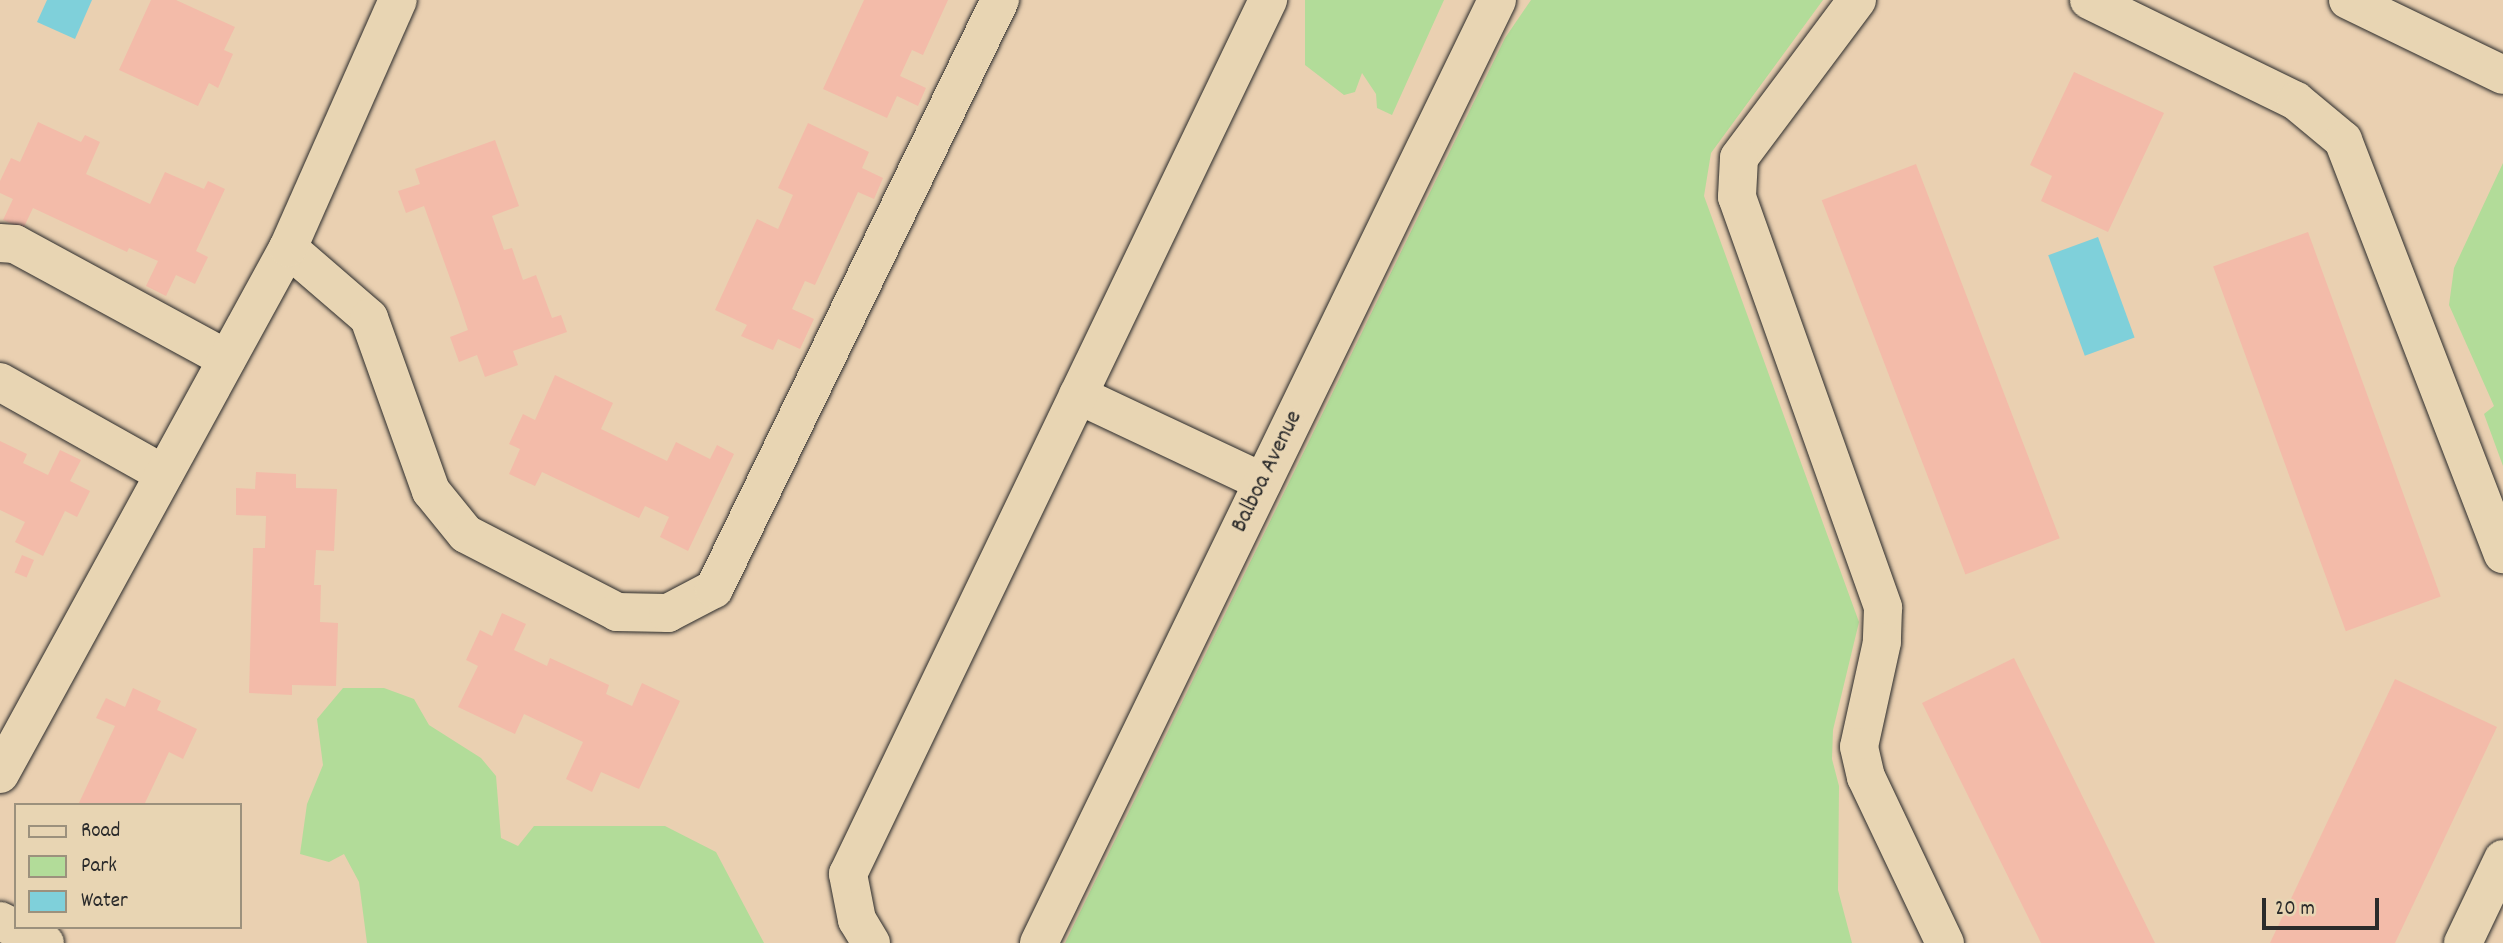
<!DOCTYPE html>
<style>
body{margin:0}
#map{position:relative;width:2503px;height:943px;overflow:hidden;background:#ead0b1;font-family:Dekko,sans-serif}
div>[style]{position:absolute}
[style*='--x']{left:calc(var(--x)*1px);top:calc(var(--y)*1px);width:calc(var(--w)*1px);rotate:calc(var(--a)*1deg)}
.green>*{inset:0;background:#b2dc99}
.water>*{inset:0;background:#7fd0da;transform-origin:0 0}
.building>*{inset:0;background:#f3bba9;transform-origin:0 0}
.roads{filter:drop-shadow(0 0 2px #2b2b2b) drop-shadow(0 0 2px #2b2b2b)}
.minor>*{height:38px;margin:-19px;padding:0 19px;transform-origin:19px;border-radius:19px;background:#e8d5b3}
.major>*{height:38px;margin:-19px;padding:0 19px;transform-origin:19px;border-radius:19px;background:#e8d5b3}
span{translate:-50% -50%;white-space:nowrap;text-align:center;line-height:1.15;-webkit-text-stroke:7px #e8d5b3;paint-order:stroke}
.street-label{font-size:24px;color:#2b2b2b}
.legend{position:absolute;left:14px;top:803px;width:228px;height:126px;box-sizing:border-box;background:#e8d5b3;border:2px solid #9c917d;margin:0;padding:9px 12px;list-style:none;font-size:21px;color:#2b2b2b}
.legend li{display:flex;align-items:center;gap:14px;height:35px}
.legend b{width:35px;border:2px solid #9c917d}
.scale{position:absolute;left:2262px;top:898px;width:117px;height:32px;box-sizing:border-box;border:4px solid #2b2b2b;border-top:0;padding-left:9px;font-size:21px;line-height:24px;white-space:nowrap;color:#2b2b2b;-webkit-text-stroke:5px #e8d5b3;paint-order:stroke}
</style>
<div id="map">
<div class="green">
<i style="clip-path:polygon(1305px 0,1444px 0,1392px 115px,1377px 108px,1376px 94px,1362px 73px,1355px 92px,1344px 95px,1305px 65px)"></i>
<i style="clip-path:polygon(1531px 0,1823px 0,1711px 153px,1704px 196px,1859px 622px,1833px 730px,1832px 759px,1839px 786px,1838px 890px,1852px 943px,1065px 943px,1505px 38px)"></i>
<i style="clip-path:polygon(2503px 163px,2503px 466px,2484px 414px,2494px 406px,2449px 305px,2454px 268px)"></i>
<i style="clip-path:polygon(343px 688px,384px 688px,414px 699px,429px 725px,481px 758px,496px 776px,501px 838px,518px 846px,534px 826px,665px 826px,716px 852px,764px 943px,367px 943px,359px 882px,344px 854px,329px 862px,300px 854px,307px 804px,323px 765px,317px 719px)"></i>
</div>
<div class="water">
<i style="clip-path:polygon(47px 0,92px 0,75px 39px,37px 22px)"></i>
<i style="left:2098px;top:237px;width:107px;height:53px;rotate:70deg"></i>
</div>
<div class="building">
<i style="clip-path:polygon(151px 0,176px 0,235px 27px,224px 50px,233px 54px,218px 88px,209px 83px,198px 106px,119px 70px)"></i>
<i style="clip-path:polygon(864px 0,948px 0,923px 55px,912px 50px,900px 76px,926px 88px,918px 106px,897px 96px,887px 118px,823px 89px)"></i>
<i style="clip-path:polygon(2074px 72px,2164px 113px,2108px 232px,2041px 201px,2052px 176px,2030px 165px)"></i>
<i style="clip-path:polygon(38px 122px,81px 142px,85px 135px,100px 142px,86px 174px,150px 204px,165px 172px,204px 189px,208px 181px,225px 189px,196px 251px,208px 257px,195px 284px,176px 275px,166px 296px,146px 286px,158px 261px,129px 248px,127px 252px,33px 208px,23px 229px,3px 220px,13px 199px,0 193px,0 181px,11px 158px,20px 162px)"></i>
<i style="clip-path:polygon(808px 123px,869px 152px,862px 168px,883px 178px,874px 199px,858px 192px,815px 285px,805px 281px,792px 309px,814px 319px,800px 349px,778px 339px,773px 350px,741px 336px,747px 325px,715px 310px,757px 219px,778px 229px,793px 195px,778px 188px)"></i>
<i style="clip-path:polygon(495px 140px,519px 206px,492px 216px,504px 250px,512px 248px,523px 280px,536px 275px,552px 318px,561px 315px,567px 332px,513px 351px,518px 365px,485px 377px,477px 355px,459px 362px,450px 337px,468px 330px,459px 303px,424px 206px,406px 213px,398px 191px,420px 184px,415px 169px)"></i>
<i style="left:1916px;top:164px;width:401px;height:101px;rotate:69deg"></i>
<i style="left:2308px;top:232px;width:388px;height:101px;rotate:70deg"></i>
<i style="clip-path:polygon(555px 375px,613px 403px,601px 429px,667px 461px,676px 442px,710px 459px,717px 445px,734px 454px,688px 551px,660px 537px,669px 517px,645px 506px,639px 518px,542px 472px,535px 486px,509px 474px,520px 449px,509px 444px,523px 414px,535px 420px)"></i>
<i style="clip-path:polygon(0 441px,27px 454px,23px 463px,48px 475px,60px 450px,81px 460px,70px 481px,90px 491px,77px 517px,65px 511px,43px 556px,15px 542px,25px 522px,0 510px)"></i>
<i style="clip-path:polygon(256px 472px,296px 474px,296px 488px,337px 489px,334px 551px,316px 550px,314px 585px,321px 585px,320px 622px,338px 623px,336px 686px,292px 685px,292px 695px,249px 693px,253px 548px,265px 548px,266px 516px,236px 515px,236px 488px,255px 489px)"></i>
<i style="left:22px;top:555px;width:13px;height:19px;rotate:23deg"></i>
<i style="clip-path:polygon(502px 613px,526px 624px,514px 650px,547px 666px,550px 658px,609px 685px,606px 694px,632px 706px,642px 683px,680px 701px,639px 789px,601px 772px,592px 792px,566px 779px,583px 742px,524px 714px,515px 734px,458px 707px,478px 666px,466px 660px,480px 630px,492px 636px)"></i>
<i style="clip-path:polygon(2014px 658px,2155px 943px,2041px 943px,1922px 703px)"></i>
<i style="clip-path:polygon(2395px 679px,2497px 727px,2395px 943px,2270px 943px)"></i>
<i style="clip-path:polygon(133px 688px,161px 701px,157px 710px,197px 729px,183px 759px,169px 752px,144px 805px,78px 805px,115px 726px,96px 718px,106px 698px,125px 707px)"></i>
</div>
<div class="roads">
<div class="minor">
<i style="--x:1857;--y:0;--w:197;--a:126.8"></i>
<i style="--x:1739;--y:158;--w:39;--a:93"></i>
<i style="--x:1737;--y:197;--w:436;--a:70.4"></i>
<i style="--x:1883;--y:608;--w:34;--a:92"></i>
<i style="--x:1882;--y:642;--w:107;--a:102.4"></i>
<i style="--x:1859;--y:747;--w:31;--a:77"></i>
<i style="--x:1866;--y:777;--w:184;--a:64.6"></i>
<i style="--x:2089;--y:0;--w:230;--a:26"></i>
<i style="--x:2296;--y:101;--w:61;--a:39.7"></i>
<i style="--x:2343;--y:140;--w:444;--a:68.9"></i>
<i style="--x:0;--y:243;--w:15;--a:4"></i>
<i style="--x:15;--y:244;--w:241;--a:28.5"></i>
<i style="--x:288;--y:248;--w:107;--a:40.8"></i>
<i style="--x:369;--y:318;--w:184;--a:70.3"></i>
<i style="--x:431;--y:491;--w:55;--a:50.9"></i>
<i style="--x:466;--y:534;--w:170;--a:27.3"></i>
<i style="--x:617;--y:612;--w:51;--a:1.1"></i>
<i style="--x:668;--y:613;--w:52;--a:-27.6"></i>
<i style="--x:714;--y:589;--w:655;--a:-64.1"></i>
<i style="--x:0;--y:382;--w:188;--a:29.3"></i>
<i style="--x:1078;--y:395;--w:204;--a:25.2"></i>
<i style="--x:0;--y:774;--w:600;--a:-61.3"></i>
<i style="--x:288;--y:248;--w:271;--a:-66.1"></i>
<i style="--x:0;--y:921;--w:50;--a:26.1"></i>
<i style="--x:871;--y:943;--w:27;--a:-121"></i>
<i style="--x:857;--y:920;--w:47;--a:-101.1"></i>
<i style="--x:848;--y:874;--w:970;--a:-64.33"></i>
<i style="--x:1039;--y:943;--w:1048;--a:-64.09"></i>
<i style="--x:2463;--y:943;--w:93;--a:-64.5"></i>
</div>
<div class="major">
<i style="--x:2348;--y:0;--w:172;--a:25.8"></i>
</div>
</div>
<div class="street-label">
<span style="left:1268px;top:472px;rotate:-64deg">Balboa Avenue</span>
</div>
<ul class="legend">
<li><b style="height:9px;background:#e8d5b3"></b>Road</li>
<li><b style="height:19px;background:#b2dc99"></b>Park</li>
<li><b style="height:19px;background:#7fd0da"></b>Water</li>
</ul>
<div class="scale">20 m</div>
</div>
